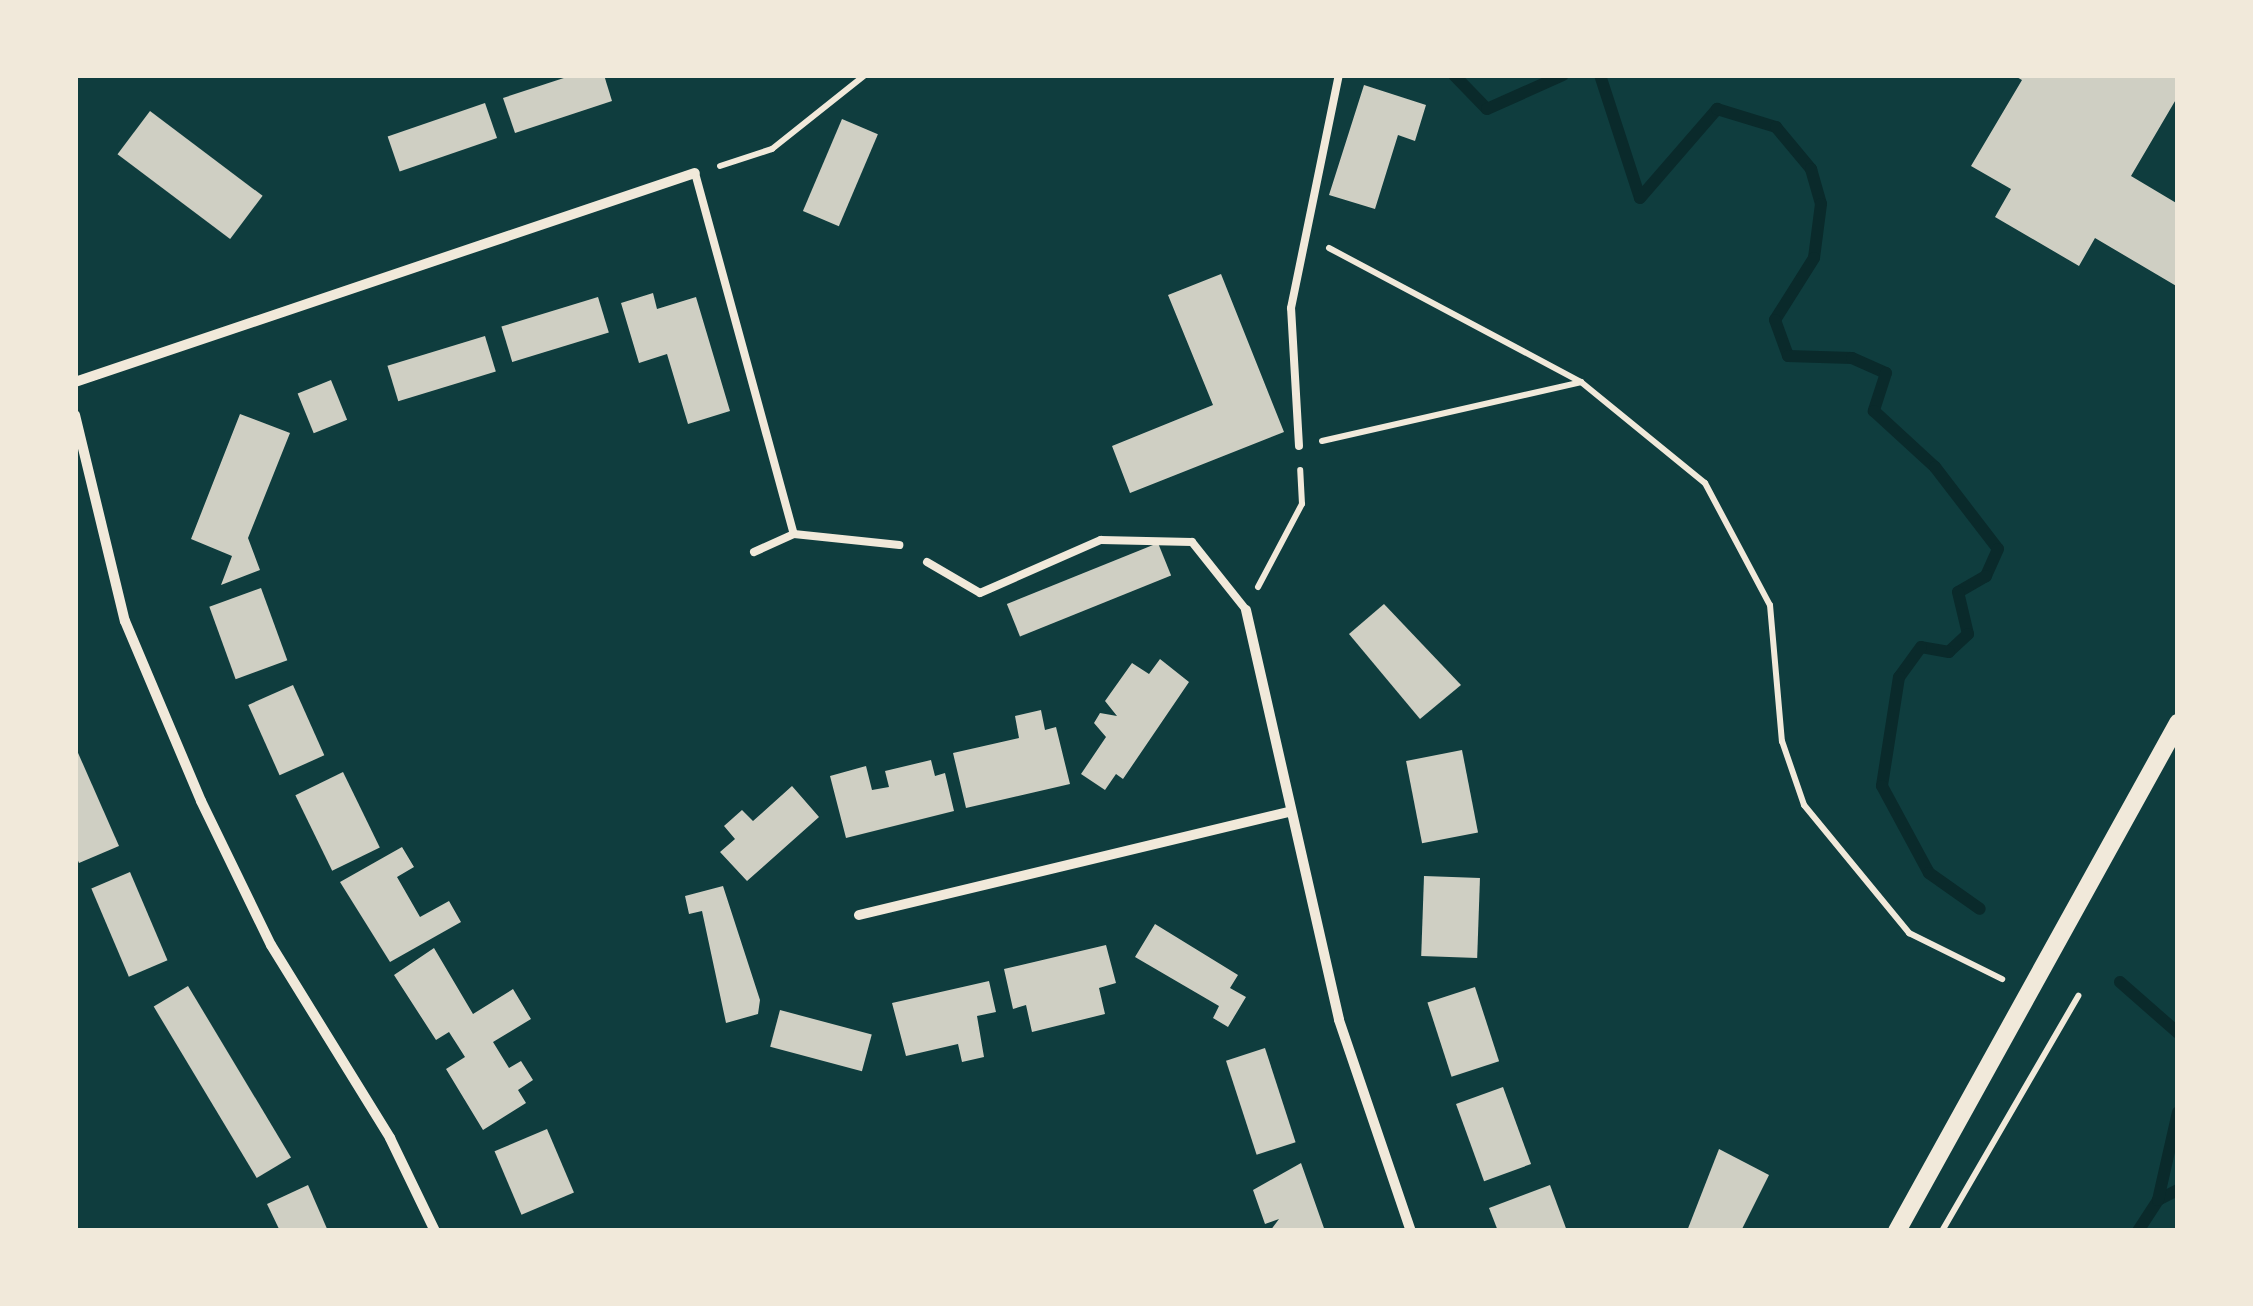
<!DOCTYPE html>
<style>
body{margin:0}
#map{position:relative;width:2253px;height:1306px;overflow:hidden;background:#0f3d3e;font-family:Manrope,sans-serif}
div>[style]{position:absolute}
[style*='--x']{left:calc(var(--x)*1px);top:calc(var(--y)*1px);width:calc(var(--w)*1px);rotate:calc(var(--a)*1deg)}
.stream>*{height:12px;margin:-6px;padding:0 6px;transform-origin:6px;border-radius:6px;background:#0a2a2b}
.building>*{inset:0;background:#cfcfc3;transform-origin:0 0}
.path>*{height:6px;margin:-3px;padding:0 3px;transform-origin:3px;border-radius:3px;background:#f1e9da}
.service>*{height:8px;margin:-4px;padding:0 4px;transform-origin:4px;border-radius:4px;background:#f1e9da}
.minor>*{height:10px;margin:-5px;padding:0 5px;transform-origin:5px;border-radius:5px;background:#f1e9da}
.tertiary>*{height:18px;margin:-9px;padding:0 9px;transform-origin:9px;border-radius:9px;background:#f1e9da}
span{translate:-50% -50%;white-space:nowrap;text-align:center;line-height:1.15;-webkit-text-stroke:9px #f1e9da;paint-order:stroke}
.frame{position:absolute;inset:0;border:78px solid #f1e9da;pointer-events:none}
</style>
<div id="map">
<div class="stream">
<i style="--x:1454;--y:75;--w:47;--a:45.9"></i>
<i style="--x:1487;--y:109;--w:83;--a:-24.1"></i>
<i style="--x:1600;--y:75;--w:129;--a:72"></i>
<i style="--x:1640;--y:198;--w:118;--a:-49.1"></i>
<i style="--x:1717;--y:109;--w:62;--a:17"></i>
<i style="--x:1776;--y:127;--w:55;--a:50.2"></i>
<i style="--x:1811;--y:169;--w:36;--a:74"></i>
<i style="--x:1821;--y:204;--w:54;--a:97.4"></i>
<i style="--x:1814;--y:258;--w:73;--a:122.2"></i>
<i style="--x:1775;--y:320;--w:38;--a:70"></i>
<i style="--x:1788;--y:356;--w:64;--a:1.8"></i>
<i style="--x:1852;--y:358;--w:37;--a:24"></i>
<i style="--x:1886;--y:373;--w:40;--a:108"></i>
<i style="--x:1874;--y:411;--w:83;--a:42.6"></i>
<i style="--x:1935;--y:467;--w:103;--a:52.5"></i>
<i style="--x:1998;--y:549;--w:30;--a:114"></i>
<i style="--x:1986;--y:576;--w:32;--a:150"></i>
<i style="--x:1958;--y:592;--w:43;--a:76.6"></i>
<i style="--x:1968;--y:634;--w:26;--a:137"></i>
<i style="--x:1949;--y:652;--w:28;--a:-170"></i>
<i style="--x:1921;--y:647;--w:37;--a:126"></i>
<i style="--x:1899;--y:677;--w:110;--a:98.9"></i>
<i style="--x:1882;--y:786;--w:99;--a:61.6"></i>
<i style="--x:1929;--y:873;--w:62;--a:35.2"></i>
<i style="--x:2120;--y:982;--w:77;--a:41.3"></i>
<i style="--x:2158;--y:1200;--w:22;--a:-27"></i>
<i style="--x:2138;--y:1231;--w:37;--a:-57"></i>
<i style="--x:2158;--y:1200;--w:90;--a:-77.2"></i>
</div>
<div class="building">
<i style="clip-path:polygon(573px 75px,604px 75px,612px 101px,515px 133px,503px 98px)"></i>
<i style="clip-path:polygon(2013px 75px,2178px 75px,2178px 96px,2131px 176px,2178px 204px,2178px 287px,2095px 238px,2079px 266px,1995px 217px,2011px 189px,1971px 166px,2022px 80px)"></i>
<i style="clip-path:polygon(1364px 85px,1426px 105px,1415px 141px,1398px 135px,1375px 209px,1329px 195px)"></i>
<i style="left:485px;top:103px;width:37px;height:103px;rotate:71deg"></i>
<i style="left:150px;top:111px;width:141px;height:54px;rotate:37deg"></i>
<i style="left:842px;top:119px;width:39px;height:100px;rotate:23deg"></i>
<i style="clip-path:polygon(1221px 274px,1284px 432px,1130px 493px,1112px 446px,1213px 405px,1168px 295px)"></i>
<i style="clip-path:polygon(653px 293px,657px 309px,696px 297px,730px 411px,688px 424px,667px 354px,639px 363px,621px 303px)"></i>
<i style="left:598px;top:297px;width:37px;height:101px;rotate:73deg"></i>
<i style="left:485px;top:336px;width:37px;height:102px;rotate:73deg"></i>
<i style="left:331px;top:380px;width:43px;height:36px;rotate:68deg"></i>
<i style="clip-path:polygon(240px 414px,290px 433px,248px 538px,260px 570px,221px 585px,232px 556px,191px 539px)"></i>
<i style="left:1158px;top:543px;width:35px;height:163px;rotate:68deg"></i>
<i style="left:261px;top:588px;width:77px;height:55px;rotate:70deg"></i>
<i style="clip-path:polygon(1384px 604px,1461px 685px,1420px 719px,1349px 634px)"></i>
<i style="clip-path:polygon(1160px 659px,1189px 682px,1123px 779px,1116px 774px,1105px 790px,1081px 774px,1106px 737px,1094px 723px,1100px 713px,1117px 716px,1105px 701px,1132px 663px,1149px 674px)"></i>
<i style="left:293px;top:685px;width:77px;height:49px;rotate:66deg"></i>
<i style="clip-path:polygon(1041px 710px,1045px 730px,1056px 727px,1070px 784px,966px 808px,953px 753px,1019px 738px,1015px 716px)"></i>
<i style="clip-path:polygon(75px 746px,119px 846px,79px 863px,75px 854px)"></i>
<i style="left:1462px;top:750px;width:84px;height:57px;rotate:79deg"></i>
<i style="clip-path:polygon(931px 760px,935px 776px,945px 773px,954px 811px,846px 838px,830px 776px,866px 766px,872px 790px,889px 787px,885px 771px)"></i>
<i style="left:343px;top:772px;width:84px;height:53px;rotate:64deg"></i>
<i style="clip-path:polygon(792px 786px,819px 817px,747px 881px,720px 852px,735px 839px,724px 826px,742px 810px,753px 821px)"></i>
<i style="clip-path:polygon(402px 847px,414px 867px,397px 877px,420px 917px,449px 901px,461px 922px,390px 962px,340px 882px)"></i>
<i style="left:130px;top:872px;width:96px;height:42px;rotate:67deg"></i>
<i style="left:1424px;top:876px;width:56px;height:80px;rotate:2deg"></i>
<i style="clip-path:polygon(723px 886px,760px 1000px,758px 1014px,726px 1023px,702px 911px,689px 914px,685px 896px)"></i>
<i style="clip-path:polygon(1155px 924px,1238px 975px,1230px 988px,1246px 997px,1228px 1027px,1213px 1018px,1219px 1006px,1135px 957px)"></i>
<i style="clip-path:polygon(1106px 945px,1116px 983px,1099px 988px,1105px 1014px,1032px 1032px,1026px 1005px,1013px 1009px,1004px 969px)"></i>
<i style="clip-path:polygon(434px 948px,473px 1014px,513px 989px,531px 1019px,493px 1042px,509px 1068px,521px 1061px,533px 1080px,518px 1090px,526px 1103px,483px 1130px,446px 1069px,465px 1057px,458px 1046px,449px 1032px,436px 1040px,394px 975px)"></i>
<i style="clip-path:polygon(989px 981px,996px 1012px,977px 1016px,984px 1057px,962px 1062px,958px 1044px,906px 1056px,892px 1003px)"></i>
<i style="left:188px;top:986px;width:200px;height:40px;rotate:59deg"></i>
<i style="left:1475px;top:987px;width:78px;height:50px;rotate:72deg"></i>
<i style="left:780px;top:1010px;width:95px;height:38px;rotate:15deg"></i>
<i style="left:1265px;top:1048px;width:99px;height:41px;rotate:72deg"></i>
<i style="left:1503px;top:1087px;width:82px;height:50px;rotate:70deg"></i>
<i style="left:547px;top:1129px;width:69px;height:57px;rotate:67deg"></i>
<i style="clip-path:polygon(1719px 1149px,1769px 1175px,1741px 1231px,1687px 1231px)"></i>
<i style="clip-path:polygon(1301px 1163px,1325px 1231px,1270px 1231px,1279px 1219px,1265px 1224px,1253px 1190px)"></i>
<i style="clip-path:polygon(308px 1185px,328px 1231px,280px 1231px,267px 1204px)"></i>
<i style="clip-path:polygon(1550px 1185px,1567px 1231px,1498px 1231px,1489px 1208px)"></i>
</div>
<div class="path">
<i style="--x:720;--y:166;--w:55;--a:-18.1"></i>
<i style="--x:772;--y:149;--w:119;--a:-38.5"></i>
<i style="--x:1329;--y:248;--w:285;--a:28"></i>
<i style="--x:1581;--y:382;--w:160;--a:39.2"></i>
<i style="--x:1705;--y:483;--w:138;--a:62"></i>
<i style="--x:1770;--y:605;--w:137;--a:85"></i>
<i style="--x:1782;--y:741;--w:68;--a:71"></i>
<i style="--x:1804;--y:805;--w:166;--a:50.6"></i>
<i style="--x:1909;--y:933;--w:104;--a:26.3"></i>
<i style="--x:1322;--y:441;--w:266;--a:-12.8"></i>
<i style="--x:1258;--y:587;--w:94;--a:-62.1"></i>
<i style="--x:1302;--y:504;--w:34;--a:-93"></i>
<i style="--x:1942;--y:1231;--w:272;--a:-59.9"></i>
</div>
<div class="service">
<i style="--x:695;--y:173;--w:374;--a:74.7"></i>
<i style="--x:794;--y:534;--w:106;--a:6"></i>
<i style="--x:1299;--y:446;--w:138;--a:-93.3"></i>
<i style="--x:1291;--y:308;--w:238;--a:-78.4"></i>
<i style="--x:754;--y:552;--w:44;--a:-24.2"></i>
<i style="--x:927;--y:562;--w:61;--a:30.3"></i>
<i style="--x:980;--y:593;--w:132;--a:-23.7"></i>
<i style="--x:1101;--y:540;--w:91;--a:1.3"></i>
<i style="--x:1192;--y:542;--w:87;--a:51.5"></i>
</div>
<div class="minor">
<i style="--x:75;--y:382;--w:654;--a:-18.63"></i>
<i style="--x:75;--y:415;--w:212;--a:76.4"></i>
<i style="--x:125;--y:621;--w:195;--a:67.1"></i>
<i style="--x:201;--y:801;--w:160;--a:64.1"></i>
<i style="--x:271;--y:945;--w:227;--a:58.3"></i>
<i style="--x:390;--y:1138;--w:103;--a:64.2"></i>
<i style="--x:1246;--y:610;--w:420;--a:77.2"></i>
<i style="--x:1339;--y:1020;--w:223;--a:71.2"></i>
<i style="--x:859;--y:915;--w:440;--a:-13.5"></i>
</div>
<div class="tertiary">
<i style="--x:1897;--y:1231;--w:581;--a:-61.05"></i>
</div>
<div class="frame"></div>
</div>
